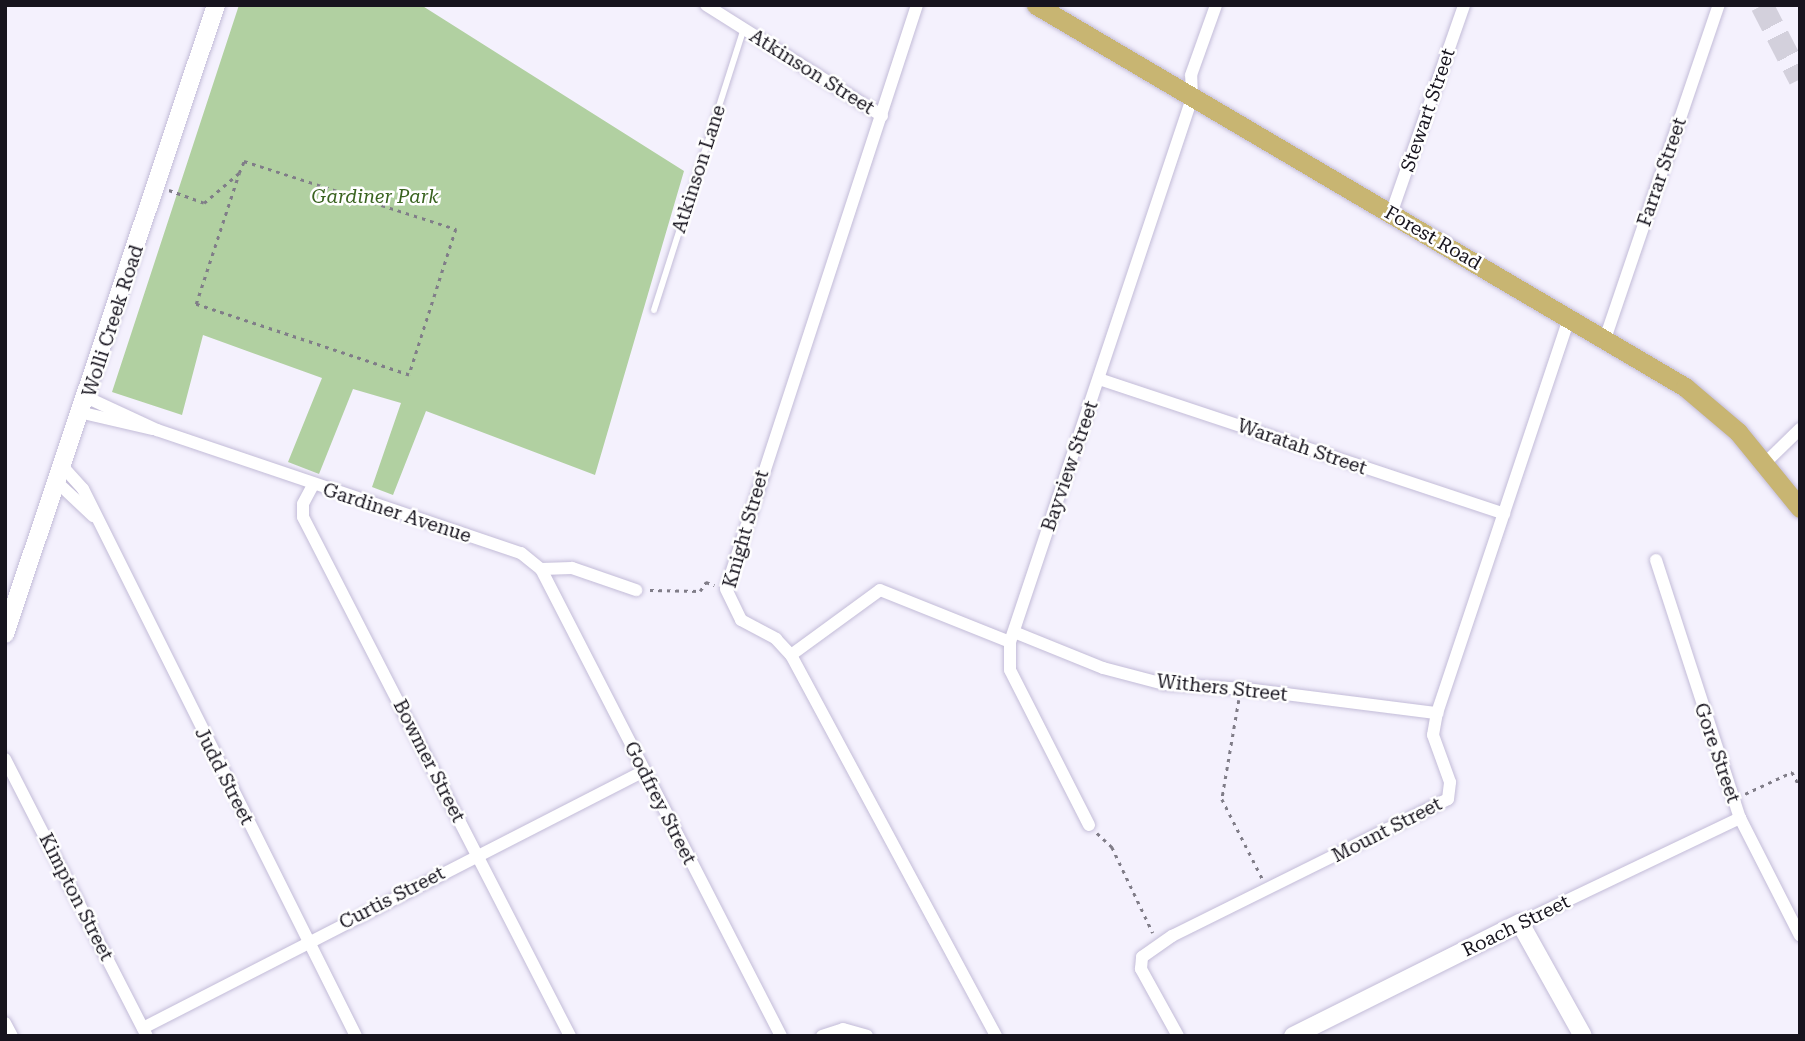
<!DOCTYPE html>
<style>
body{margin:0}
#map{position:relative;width:1805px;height:1041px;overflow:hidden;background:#f4f1fd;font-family:"Roboto Serif",serif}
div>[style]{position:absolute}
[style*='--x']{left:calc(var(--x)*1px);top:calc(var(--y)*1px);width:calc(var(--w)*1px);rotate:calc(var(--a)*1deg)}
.green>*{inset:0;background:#b1d0a1}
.highway-tunnel>*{height:23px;margin-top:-11.5px;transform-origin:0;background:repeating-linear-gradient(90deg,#d3d0dc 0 23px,transparent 0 34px)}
.path>*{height:2.5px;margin-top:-1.25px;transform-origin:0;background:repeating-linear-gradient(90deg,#807d88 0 3.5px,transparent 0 8.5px)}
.roads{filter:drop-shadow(0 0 2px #c3bcd8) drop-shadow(0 0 2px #c3bcd8)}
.lane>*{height:6px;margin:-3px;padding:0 3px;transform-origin:3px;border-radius:3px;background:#fff}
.street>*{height:12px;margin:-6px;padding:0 6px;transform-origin:6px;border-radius:6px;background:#fff}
.secondary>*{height:18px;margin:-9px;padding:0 9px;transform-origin:9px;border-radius:9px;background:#fff}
.primary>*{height:19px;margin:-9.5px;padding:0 9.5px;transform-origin:9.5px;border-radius:9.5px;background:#c8b572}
span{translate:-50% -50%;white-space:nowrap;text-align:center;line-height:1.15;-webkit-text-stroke:5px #fff;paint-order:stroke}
.street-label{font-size:19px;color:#17141e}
.park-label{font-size:19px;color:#39631f;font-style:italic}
.frame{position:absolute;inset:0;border:7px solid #17141e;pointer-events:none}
</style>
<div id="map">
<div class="green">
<i style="clip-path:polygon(239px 5px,421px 5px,684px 171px,595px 475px,426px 411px,393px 495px,372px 487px,401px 403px,353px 389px,319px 474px,288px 462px,322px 378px,203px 335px,182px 415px,112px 392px)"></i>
</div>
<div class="highway-tunnel">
<i style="--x:1762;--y:5;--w:83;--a:62.8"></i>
</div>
<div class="path">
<i style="--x:169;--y:190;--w:37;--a:20"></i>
<i style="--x:204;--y:203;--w:46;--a:-40.6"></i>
<i style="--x:239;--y:173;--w:13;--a:-67"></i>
<i style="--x:244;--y:161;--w:223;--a:17.8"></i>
<i style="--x:456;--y:229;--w:153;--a:107.8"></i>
<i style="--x:409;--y:375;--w:225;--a:-161.6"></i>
<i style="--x:196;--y:304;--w:138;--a:-71.8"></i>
<i style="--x:650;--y:590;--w:50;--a:1.1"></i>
<i style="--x:700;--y:591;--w:11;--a:-56"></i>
<i style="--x:706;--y:582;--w:9;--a:21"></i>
<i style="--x:1239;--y:700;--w:100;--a:99.7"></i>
<i style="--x:1222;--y:799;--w:89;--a:63.1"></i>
<i style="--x:1745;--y:794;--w:52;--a:-25.1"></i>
<i style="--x:1792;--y:772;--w:17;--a:62"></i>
<i style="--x:1097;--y:833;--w:21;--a:43"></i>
<i style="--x:1112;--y:847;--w:95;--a:64.5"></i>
</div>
<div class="roads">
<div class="lane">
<i style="--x:654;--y:310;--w:296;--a:-72.3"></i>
</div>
<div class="street">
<i style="--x:706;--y:5;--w:208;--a:32.2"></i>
<i style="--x:917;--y:5;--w:614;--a:108.11"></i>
<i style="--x:726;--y:589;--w:34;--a:64"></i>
<i style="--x:741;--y:620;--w:40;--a:28"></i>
<i style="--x:776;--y:639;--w:22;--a:47"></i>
<i style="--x:791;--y:655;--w:433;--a:61.7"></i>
<i style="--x:1391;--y:214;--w:221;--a:-70.7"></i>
<i style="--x:1605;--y:339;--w:353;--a:-71.2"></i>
<i style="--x:1099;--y:379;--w:427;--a:18.4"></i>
<i style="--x:88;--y:398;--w:76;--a:24.9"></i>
<i style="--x:157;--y:430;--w:384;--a:18.7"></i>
<i style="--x:521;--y:553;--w:26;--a:39"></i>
<i style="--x:541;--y:569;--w:31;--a:-2"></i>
<i style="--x:572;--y:568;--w:68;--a:19"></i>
<i style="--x:83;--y:413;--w:72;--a:12.9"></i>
<i style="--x:1765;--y:463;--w:49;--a:-44.2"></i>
<i style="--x:64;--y:468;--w:28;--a:48"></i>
<i style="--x:83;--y:489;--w:611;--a:63.48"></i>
<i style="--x:59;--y:484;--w:47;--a:43.3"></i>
<i style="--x:313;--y:485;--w:21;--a:118"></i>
<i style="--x:303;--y:504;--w:13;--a:90"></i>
<i style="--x:303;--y:517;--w:584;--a:62.78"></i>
<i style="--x:1656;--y:560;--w:271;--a:72"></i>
<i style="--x:1740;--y:818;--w:132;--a:63"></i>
<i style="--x:541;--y:569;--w:525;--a:62.8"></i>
<i style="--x:1014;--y:632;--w:96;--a:22"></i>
<i style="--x:1103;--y:668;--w:63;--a:14.7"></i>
<i style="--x:1164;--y:684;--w:82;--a:3.5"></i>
<i style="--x:1246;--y:689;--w:193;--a:7.2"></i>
<i style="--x:791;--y:655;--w:110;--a:-36.1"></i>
<i style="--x:880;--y:590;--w:140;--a:21.8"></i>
<i style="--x:5;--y:759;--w:311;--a:62.9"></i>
<i style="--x:1089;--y:825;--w:174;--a:-117"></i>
<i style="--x:1010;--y:670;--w:28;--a:-90"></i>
<i style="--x:1010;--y:642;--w:574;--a:-71.5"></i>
<i style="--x:1192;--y:98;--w:23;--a:-92"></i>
<i style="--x:1191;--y:75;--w:74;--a:-70.3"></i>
<i style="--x:1520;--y:923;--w:244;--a:-25.5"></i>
<i style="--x:5;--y:1023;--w:15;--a:62"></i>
<i style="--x:143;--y:1028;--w:563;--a:-27.16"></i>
<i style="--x:822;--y:1036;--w:22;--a:-18"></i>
<i style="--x:843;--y:1029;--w:25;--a:16"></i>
<i style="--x:1178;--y:1036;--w:77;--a:-118.9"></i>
<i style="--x:1141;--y:969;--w:12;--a:-85"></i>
<i style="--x:1142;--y:957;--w:37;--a:-35"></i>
<i style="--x:1172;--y:936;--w:308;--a:-26.4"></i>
<i style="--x:1448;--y:799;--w:17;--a:-83"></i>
<i style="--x:1450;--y:782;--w:50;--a:-109.9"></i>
<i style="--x:1433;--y:735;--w:22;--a:-80"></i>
<i style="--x:1437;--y:713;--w:416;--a:-71.5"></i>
</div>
<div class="secondary">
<i style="--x:5;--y:634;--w:663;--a:-71.46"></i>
<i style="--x:1293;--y:1036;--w:254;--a:-26.5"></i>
<i style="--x:1520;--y:923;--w:129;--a:60.9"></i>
</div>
<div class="primary">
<i style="--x:1036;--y:5;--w:753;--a:30.48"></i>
<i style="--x:1685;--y:387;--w:70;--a:40.3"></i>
<i style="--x:1738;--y:432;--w:98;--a:50.8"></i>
</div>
</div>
<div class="street-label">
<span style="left:812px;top:72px;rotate:32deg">Atkinson Street</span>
<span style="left:1428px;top:110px;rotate:-71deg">Stewart Street</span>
<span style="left:699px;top:169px;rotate:-72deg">Atkinson Lane</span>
<span style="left:1662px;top:172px;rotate:-71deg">Farrar Street</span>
<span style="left:1433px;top:238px;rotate:30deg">Forest Road</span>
<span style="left:113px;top:321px;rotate:-72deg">Wolli Creek Road</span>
<span style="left:1302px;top:447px;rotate:19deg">Waratah Street</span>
<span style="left:1070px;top:466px;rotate:-71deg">Bayview Street</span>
<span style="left:397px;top:513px;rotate:18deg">Gardiner Avenue</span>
<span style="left:746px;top:529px;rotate:-74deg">Knight Street</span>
<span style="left:1222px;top:688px;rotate:6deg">Withers Street</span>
<span style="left:1717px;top:753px;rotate:71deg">Gore Street</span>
<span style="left:429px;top:761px;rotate:63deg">Bowmer Street</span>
<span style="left:224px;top:776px;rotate:63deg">Judd Street</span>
<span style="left:660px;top:803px;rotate:63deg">Godfrey Street</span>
<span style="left:1387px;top:830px;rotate:-27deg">Mount Street</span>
<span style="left:76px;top:897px;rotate:63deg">Kimpton Street</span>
<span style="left:392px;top:898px;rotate:-27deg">Curtis Street</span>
<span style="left:1516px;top:926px;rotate:-26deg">Roach Street</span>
</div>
<div class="park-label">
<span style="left:375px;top:197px">Gardiner Park</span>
</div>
<div class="frame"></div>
</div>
